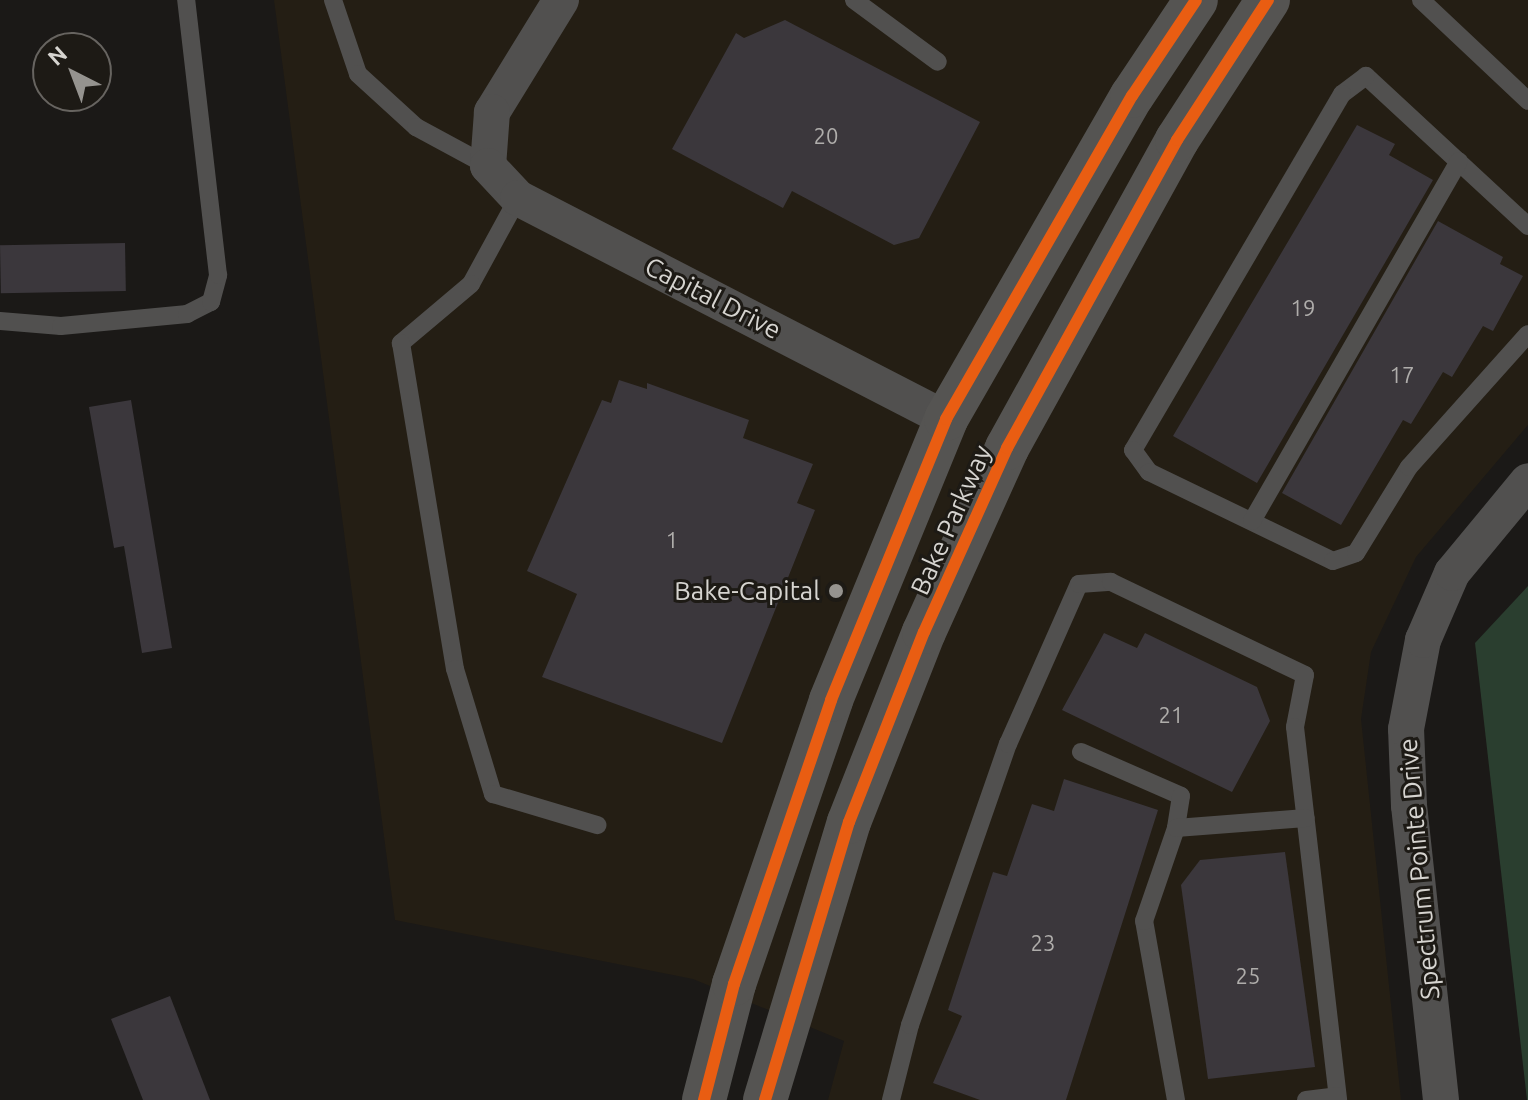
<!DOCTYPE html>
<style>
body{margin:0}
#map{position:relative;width:1528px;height:1100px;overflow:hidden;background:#1b1917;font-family:Ubuntu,sans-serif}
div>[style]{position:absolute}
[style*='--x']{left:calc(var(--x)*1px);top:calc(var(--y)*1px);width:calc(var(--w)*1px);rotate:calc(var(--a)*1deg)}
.built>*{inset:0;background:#241e14}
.green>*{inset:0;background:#2a3e2f}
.building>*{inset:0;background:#3b373c;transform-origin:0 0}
.lane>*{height:18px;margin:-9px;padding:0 9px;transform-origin:9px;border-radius:9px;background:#51504f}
.street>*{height:36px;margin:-18px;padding:0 18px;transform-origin:18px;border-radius:18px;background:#51504f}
.secondary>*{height:44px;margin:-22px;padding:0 22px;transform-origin:22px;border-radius:22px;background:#555452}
.cycleway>*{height:12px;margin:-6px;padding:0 6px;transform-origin:6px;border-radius:6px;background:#e95d12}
.dots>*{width:22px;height:22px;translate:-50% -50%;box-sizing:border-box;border:4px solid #1d1a15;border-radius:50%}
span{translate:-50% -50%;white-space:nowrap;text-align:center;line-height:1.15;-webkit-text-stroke:6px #1d1a15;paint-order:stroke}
.number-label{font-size:22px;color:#afadab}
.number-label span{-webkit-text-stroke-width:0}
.street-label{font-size:26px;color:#d6d4d0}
.poi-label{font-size:26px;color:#d6d4d0}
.right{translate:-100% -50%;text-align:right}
.north{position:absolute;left:32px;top:32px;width:80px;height:80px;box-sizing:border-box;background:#1d1a15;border:2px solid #676460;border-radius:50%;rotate:318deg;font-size:22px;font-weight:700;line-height:32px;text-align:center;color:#d6d4d0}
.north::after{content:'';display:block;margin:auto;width:28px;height:36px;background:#95938f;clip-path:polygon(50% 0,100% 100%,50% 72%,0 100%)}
</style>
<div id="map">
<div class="built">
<i style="clip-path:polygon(274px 0,1528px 0,1528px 425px,1416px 557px,1371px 652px,1361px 719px,1401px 1100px,828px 1100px,844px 1041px,693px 979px,395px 920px)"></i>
</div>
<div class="green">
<i style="clip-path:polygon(1528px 586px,1528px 1100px,1527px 1100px,1475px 643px)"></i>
</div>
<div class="building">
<i style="clip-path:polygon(785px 20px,980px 122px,919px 238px,894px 245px,792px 191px,783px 208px,672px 149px,736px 33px,744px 38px)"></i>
<i style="clip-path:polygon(1357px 125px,1395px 144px,1389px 155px,1433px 180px,1257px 483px,1173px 436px)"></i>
<i style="clip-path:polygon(1438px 221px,1503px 257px,1500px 264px,1523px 276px,1493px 331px,1483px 326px,1452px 377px,1443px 372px,1411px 424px,1403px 420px,1341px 525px,1282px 493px)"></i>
<i style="left:125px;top:243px;width:48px;height:125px;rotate:89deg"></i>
<i style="clip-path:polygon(619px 380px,647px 389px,647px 383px,749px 420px,743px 438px,813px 464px,797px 503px,815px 510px,722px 743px,542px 677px,577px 594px,527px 571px,602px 400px,611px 403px)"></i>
<i style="clip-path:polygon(131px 400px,172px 648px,142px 653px,124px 546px,114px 548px,89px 407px)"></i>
<i style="clip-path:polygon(1104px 633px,1137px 648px,1145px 633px,1257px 687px,1270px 721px,1232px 792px,1062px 710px)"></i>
<i style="clip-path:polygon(1064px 779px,1158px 810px,1066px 1100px,980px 1100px,933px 1083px,962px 1016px,948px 1010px,993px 872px,1007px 876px,1032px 804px,1054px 811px)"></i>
<i style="clip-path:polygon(1285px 852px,1315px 1067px,1208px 1079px,1181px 885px,1200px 860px)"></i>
<i style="clip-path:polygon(170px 996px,210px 1100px,143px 1100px,111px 1019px)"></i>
</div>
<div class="lane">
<i style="--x:333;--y:0;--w:78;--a:71.3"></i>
<i style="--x:358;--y:74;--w:79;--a:42.4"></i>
<i style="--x:416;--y:127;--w:82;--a:28.4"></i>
<i style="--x:854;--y:0;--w:104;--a:36.4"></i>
<i style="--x:1421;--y:0;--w:147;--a:43.3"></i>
<i style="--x:518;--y:198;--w:98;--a:118.7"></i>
<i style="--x:471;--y:284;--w:92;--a:139.9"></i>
<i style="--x:401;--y:343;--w:330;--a:80.6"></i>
<i style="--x:455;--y:669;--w:131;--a:73.1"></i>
<i style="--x:493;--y:794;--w:109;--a:16.6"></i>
<i style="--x:1528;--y:226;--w:221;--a:-137.2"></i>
<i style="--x:1366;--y:76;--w:30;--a:143"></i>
<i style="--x:1342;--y:94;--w:413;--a:120.4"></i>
<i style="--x:1133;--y:450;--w:27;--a:54"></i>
<i style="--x:1149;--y:472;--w:204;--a:25.8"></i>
<i style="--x:1333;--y:561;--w:24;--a:-19"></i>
<i style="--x:1356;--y:553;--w:101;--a:-58.4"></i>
<i style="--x:1409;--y:467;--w:178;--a:-48.2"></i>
<i style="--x:0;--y:321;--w:61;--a:4.7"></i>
<i style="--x:61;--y:326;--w:127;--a:-5.4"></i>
<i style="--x:187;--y:314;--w:27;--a:-27"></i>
<i style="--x:211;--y:302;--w:28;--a:-75"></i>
<i style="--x:218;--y:275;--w:277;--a:-96.6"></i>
<i style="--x:1252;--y:521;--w:415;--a:-60.1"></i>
<i style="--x:1081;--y:752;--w:109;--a:23.7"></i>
<i style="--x:1181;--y:796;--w:32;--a:99"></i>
<i style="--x:891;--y:1100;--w:77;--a:-75.8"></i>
<i style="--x:910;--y:1025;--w:298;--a:-70.8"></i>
<i style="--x:1008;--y:744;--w:175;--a:-66.1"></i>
<i style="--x:1079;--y:584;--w:32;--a:-4"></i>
<i style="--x:1111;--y:582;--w:215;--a:25.6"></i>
<i style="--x:1305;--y:675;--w:53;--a:100.9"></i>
<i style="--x:1295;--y:727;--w:375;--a:83.4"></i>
<i style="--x:1176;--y:1100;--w:182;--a:-100.1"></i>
<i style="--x:1144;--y:921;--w:98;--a:-71"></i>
<i style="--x:1176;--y:828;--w:130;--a:-4.4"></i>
<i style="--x:1306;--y:1100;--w:31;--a:-7"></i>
</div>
<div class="street">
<i style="--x:561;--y:0;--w:132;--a:121.6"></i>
<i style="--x:492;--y:112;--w:54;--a:94.2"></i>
<i style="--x:488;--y:166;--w:44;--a:46.8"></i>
<i style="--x:518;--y:198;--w:482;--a:27.3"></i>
<i style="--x:1441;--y:1100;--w:296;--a:-96.2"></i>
<i style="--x:1409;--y:806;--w:77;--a:-92.2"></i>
<i style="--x:1406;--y:729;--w:91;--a:-79.2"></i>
<i style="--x:1423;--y:640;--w:73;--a:-66.6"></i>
<i style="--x:1452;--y:573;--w:119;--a:-50.4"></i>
</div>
<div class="secondary">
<i style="--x:704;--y:1100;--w:120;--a:-75.5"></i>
<i style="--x:734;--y:984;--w:300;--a:-71.1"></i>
<i style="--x:831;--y:700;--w:304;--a:-67.7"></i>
<i style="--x:946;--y:419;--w:373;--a:-60.1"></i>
<i style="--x:1132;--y:96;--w:115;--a:-56.3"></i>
<i style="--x:765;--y:1100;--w:290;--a:-73.2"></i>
<i style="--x:849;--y:822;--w:204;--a:-68.5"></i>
<i style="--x:924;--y:632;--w:202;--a:-65.7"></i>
<i style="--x:1007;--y:448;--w:352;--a:-61.1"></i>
<i style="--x:1177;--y:140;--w:167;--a:-57"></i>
</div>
<div class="cycleway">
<i style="--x:704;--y:1100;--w:120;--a:-75.5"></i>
<i style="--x:734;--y:984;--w:300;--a:-71.1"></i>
<i style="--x:831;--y:700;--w:304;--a:-67.7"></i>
<i style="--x:946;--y:419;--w:373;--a:-60.1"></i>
<i style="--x:1132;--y:96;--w:115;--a:-56.3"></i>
<i style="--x:765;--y:1100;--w:290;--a:-73.2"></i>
<i style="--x:849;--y:822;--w:204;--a:-68.5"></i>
<i style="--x:924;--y:632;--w:202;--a:-65.7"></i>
<i style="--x:1007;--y:448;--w:352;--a:-61.1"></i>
<i style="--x:1177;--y:140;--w:167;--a:-57"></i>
</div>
<div class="dots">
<i style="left:836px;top:591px;background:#95938f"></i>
</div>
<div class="number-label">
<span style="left:826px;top:136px">20</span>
<span style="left:1303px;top:308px">19</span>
<span style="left:1402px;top:375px">17</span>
<span style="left:672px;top:540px">1</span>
<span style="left:1171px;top:715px">21</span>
<span style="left:1043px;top:943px">23</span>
<span style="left:1248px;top:976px">25</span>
</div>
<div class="street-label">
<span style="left:713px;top:298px;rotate:27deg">Capital Drive</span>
<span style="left:951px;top:520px;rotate:-66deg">Bake Parkway</span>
<span style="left:1419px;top:869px;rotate:-95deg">Spectrum Pointe Drive</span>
</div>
<div class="poi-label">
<span class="right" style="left:820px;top:591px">Bake-Capital</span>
</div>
<div class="north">N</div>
</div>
